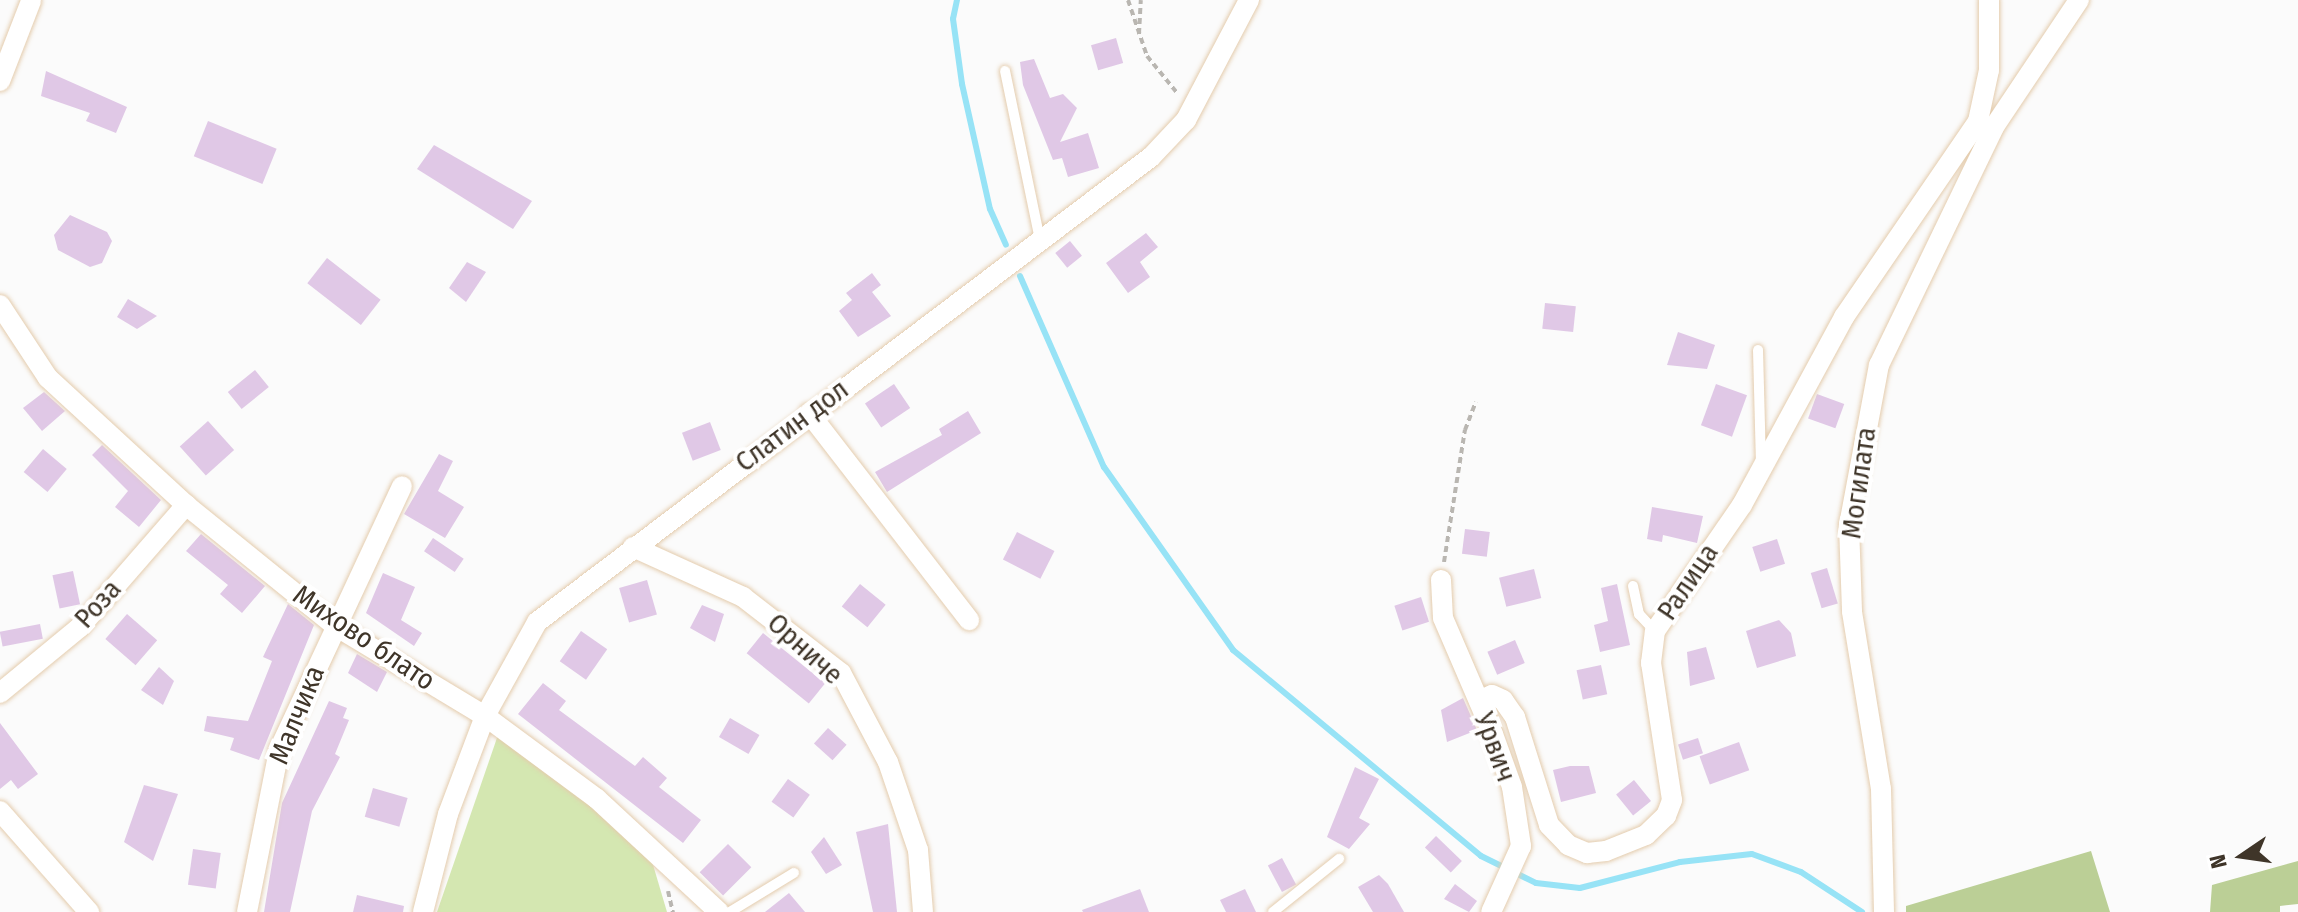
<!DOCTYPE html>
<meta charset="utf-8">
<style>
body{margin:0}
#map{position:relative;width:2298px;height:912px;overflow:hidden;background:#fbfbfb;font-family:"Fira Sans Condensed",sans-serif}
div>[style]{position:absolute}
[style*='--x']{left:calc(var(--x)*1px);top:calc(var(--y)*1px);width:calc(var(--w)*1px);rotate:calc(var(--a)*1deg)}
.green>*{inset:0;background:#d4e7b1}
.forest>*{inset:0;background:#bbcf96}
.stream>*{height:6px;margin:-3px;padding:0 3px;transform-origin:3px;border-radius:3px;background:#97e3f6}
.building>*{inset:0;background:#e0c8e6;transform-origin:0 0}
.path>*{height:4px;margin-top:-2px;transform-origin:0;background:repeating-linear-gradient(90deg,#b9b6b1 0 6px,transparent 0 10px)}
.roads{filter:drop-shadow(0 0 2px #e4ccad) drop-shadow(0 0 2px #e4ccad)}
.service>*{height:10px;margin:-5px;padding:0 5px;transform-origin:5px;border-radius:5px;background:#fff}
.minor>*{height:20px;margin:-10px;padding:0 10px;transform-origin:10px;border-radius:10px;background:#fff}
span{translate:-50% -50%;white-space:nowrap;text-align:center;line-height:1.15;-webkit-text-stroke:8px #fff;paint-order:stroke}
.street-label{font-size:28px;color:#3f3529}
.north{position:absolute;left:2202px;top:816px;width:80px;height:80px;-webkit-text-stroke:6px #fff;paint-order:stroke;rotate:257deg;font-size:22px;font-weight:700;line-height:32px;text-align:center;color:#3f3529}
.north::after{content:'';display:block;margin:auto;width:28px;height:36px;background:#3f3529;clip-path:polygon(50% 0,100% 100%,50% 72%,0 100%)}
</style>
<div id="map">
<div class="green">
<i style="clip-path:polygon(498px 735px,596px 805px,651px 858px,667px 912px,437px 912px)"></i>
</div>
<div class="forest">
<i style="clip-path:polygon(2091px 851px,2110px 912px,1906px 912px,1906px 906px)"></i>
<i style="clip-path:polygon(2298px 861px,2298px 904px,2280px 906px,2280px 912px,2210px 912px,2212px 885px)"></i>
</div>
<div class="stream">
<i style="--x:957;--y:0;--w:19;--a:102"></i>
<i style="--x:953;--y:19;--w:66;--a:82.1"></i>
<i style="--x:962;--y:84;--w:128;--a:77.4"></i>
<i style="--x:990;--y:209;--w:39;--a:66"></i>
<i style="--x:1020;--y:276;--w:209;--a:66.3"></i>
<i style="--x:1104;--y:467;--w:224;--a:54.8"></i>
<i style="--x:1233;--y:650;--w:322;--a:39.7"></i>
<i style="--x:1481;--y:856;--w:61;--a:26.1"></i>
<i style="--x:1536;--y:883;--w:44;--a:6.5"></i>
<i style="--x:1580;--y:888;--w:103;--a:-14.6"></i>
<i style="--x:1680;--y:862;--w:72;--a:-6.3"></i>
<i style="--x:1752;--y:854;--w:52;--a:20.2"></i>
<i style="--x:1801;--y:872;--w:73;--a:33.3"></i>
</div>
<div class="building">
<i style="left:1116px;top:38px;width:26px;height:26px;rotate:74deg"></i>
<i style="clip-path:polygon(1034px 59px,1050px 98px,1063px 94px,1077px 108px,1060px 142px,1088px 133px,1099px 168px,1068px 177px,1062px 158px,1053px 160px,1023px 85px,1020px 62px)"></i>
<i style="clip-path:polygon(46px 71px,127px 107px,116px 133px,86px 121px,90px 113px,41px 96px)"></i>
<i style="left:208px;top:121px;width:74px;height:38px;rotate:22deg"></i>
<i style="clip-path:polygon(434px 145px,532px 201px,513px 229px,417px 169px)"></i>
<i style="clip-path:polygon(70px 215px,107px 232px,112px 241px,102px 263px,90px 267px,58px 250px,54px 235px)"></i>
<i style="clip-path:polygon(1146px 233px,1158px 247px,1140px 262px,1150px 277px,1128px 293px,1106px 263px)"></i>
<i style="left:1070px;top:241px;width:19px;height:19px;rotate:51deg"></i>
<i style="left:327px;top:258px;width:68px;height:32px;rotate:38deg"></i>
<i style="clip-path:polygon(467px 262px,486px 272px,466px 302px,449px 288px)"></i>
<i style="clip-path:polygon(872px 273px,881px 285px,872px 292px,891px 316px,858px 337px,839px 311px,852px 300px,846px 293px)"></i>
<i style="clip-path:polygon(128px 299px,157px 316px,137px 329px,117px 317px)"></i>
<i style="left:1545px;top:303px;width:31px;height:26px;rotate:6deg"></i>
<i style="clip-path:polygon(1678px 332px,1715px 345px,1707px 369px,1667px 365px)"></i>
<i style="left:255px;top:370px;width:22px;height:35px;rotate:51deg"></i>
<i style="left:894px;top:384px;width:29px;height:35px;rotate:56deg"></i>
<i style="left:1716px;top:384px;width:33px;height:44px;rotate:20deg"></i>
<i style="clip-path:polygon(44px 392px,65px 411px,42px 431px,23px 408px)"></i>
<i style="left:1817px;top:394px;width:29px;height:26px;rotate:20deg"></i>
<i style="clip-path:polygon(968px 411px,981px 433px,887px 492px,875px 472px,942px 435px,939px 429px)"></i>
<i style="left:208px;top:421px;width:39px;height:38px;rotate:48deg"></i>
<i style="left:710px;top:422px;width:30px;height:30px;rotate:69deg"></i>
<i style="clip-path:polygon(102px 445px,161px 500px,139px 527px,115px 507px,128px 491px,92px 455px)"></i>
<i style="left:43px;top:449px;width:31px;height:30px;rotate:40deg"></i>
<i style="clip-path:polygon(439px 454px,453px 461px,438px 491px,464px 507px,445px 538px,404px 514px)"></i>
<i style="clip-path:polygon(1652px 507px,1703px 516px,1697px 543px,1663px 535px,1662px 542px,1647px 539px)"></i>
<i style="left:1465px;top:529px;width:25px;height:25px;rotate:7deg"></i>
<i style="left:1017px;top:532px;width:42px;height:31px;rotate:27deg"></i>
<i style="clip-path:polygon(201px 534px,265px 586px,242px 613px,220px 594px,228px 585px,186px 551px)"></i>
<i style="left:433px;top:538px;width:37px;height:16px;rotate:34deg"></i>
<i style="left:1777px;top:539px;width:26px;height:26px;rotate:72deg"></i>
<i style="left:1827px;top:568px;width:37px;height:17px;rotate:73deg"></i>
<i style="left:1534px;top:569px;width:30px;height:36px;rotate:76deg"></i>
<i style="left:73px;top:571px;width:34px;height:21px;rotate:78deg"></i>
<i style="clip-path:polygon(383px 573px,415px 587px,401px 620px,422px 633px,414px 646px,366px 613px)"></i>
<i style="left:647px;top:580px;width:36px;height:29px;rotate:74deg"></i>
<i style="left:860px;top:584px;width:33px;height:29px;rotate:39deg"></i>
<i style="clip-path:polygon(1617px 584px,1630px 645px,1600px 652px,1594px 625px,1608px 621px,1601px 588px)"></i>
<i style="left:1421px;top:597px;width:26px;height:28px;rotate:72deg"></i>
<i style="clip-path:polygon(288px 604px,314px 625px,259px 760px,230px 750px,234px 738px,204px 731px,207px 716px,248px 721px,272px 661px,263px 657px)"></i>
<i style="clip-path:polygon(702px 605px,724px 614px,715px 642px,690px 628px)"></i>
<i style="left:127px;top:614px;width:40px;height:33px;rotate:41deg"></i>
<i style="clip-path:polygon(1779px 620px,1791px 633px,1796px 656px,1757px 668px,1746px 631px)"></i>
<i style="left:40px;top:624px;width:15px;height:41px;rotate:79deg"></i>
<i style="left:581px;top:631px;width:32px;height:37px;rotate:35deg"></i>
<i style="left:763px;top:633px;width:80px;height:26px;rotate:39deg"></i>
<i style="left:1515px;top:640px;width:25px;height:30px;rotate:67deg"></i>
<i style="clip-path:polygon(1706px 647px,1715px 679px,1690px 686px,1687px 652px)"></i>
<i style="clip-path:polygon(357px 654px,387px 672px,377px 692px,348px 673px)"></i>
<i style="left:1601px;top:665px;width:30px;height:25px;rotate:78deg"></i>
<i style="clip-path:polygon(159px 667px,174px 681px,163px 705px,141px 690px)"></i>
<i style="clip-path:polygon(543px 683px,566px 701px,559px 710px,635px 766px,643px 757px,667px 778px,659px 787px,701px 820px,683px 843px,518px 714px)"></i>
<i style="clip-path:polygon(1463px 698px,1477px 730px,1447px 742px,1441px 710px)"></i>
<i style="clip-path:polygon(329px 701px,347px 708px,343px 718px,349px 720px,335px 754px,340px 757px,312px 811px,290px 912px,264px 912px,282px 803px)"></i>
<i style="left:730px;top:718px;width:34px;height:22px;rotate:30deg"></i>
<i style="clip-path:polygon(0 723px,38px 774px,18px 789px,11px 780px,0 789px)"></i>
<i style="left:828px;top:728px;width:25px;height:21px;rotate:42deg"></i>
<i style="left:1698px;top:738px;width:16px;height:21px;rotate:72deg"></i>
<i style="left:1739px;top:742px;width:30px;height:42px;rotate:70deg"></i>
<i style="clip-path:polygon(1570px 766px,1589px 766px,1596px 793px,1561px 802px,1553px 770px)"></i>
<i style="clip-path:polygon(1355px 767px,1379px 779px,1359px 818px,1370px 824px,1349px 849px,1327px 837px)"></i>
<i style="left:788px;top:779px;width:27px;height:28px;rotate:36deg"></i>
<i style="left:1634px;top:780px;width:27px;height:23px;rotate:51deg"></i>
<i style="clip-path:polygon(144px 785px,178px 794px,153px 861px,124px 842px)"></i>
<i style="left:373px;top:788px;width:36px;height:30px;rotate:16deg"></i>
<i style="clip-path:polygon(888px 824px,897px 912px,873px 912px,856px 832px)"></i>
<i style="left:1436px;top:836px;width:36px;height:16px;rotate:44deg"></i>
<i style="clip-path:polygon(824px 837px,842px 865px,826px 874px,811px 852px)"></i>
<i style="left:728px;top:844px;width:33px;height:40px;rotate:45deg"></i>
<i style="left:193px;top:849px;width:28px;height:36px;rotate:8deg"></i>
<i style="left:1282px;top:858px;width:30px;height:16px;rotate:62deg"></i>
<i style="clip-path:polygon(1379px 875px,1388px 884px,1404px 912px,1373px 912px,1358px 887px)"></i>
<i style="clip-path:polygon(1455px 884px,1477px 901px,1469px 912px,1444px 899px)"></i>
<i style="clip-path:polygon(1140px 889px,1149px 912px,1083px 912px,1082px 910px)"></i>
<i style="clip-path:polygon(1245px 889px,1256px 912px,1226px 912px,1220px 900px)"></i>
<i style="clip-path:polygon(789px 893px,805px 912px,765px 912px)"></i>
<i style="clip-path:polygon(357px 895px,404px 906px,403px 912px,353px 912px)"></i>
</div>
<div class="path">
<i style="--x:1128;--y:0;--w:59;--a:71.3"></i>
<i style="--x:1147;--y:56;--w:49;--a:50.8"></i>
<i style="--x:1139;--y:34;--w:34;--a:-87"></i>
<i style="--x:1444;--y:562;--w:134;--a:-81"></i>
<i style="--x:1465;--y:430;--w:30;--a:-69"></i>
<i style="--x:668;--y:891;--w:22;--a:77"></i>
</div>
<div class="roads">
<div class="service">
<i style="--x:1005;--y:71;--w:173;--a:78.3"></i>
<i style="--x:1758;--y:350;--w:112;--a:88.5"></i>
<i style="--x:1633;--y:586;--w:29;--a:78"></i>
<i style="--x:1639;--y:614;--w:23;--a:47"></i>
<i style="--x:730;--y:912;--w:75;--a:-31.4"></i>
<i style="--x:1273;--y:912;--w:85;--a:-38.8"></i>
</div>
<div class="minor">
<i style="--x:0;--y:81;--w:86;--a:-68.8"></i>
<i style="--x:0;--y:305;--w:87;--a:56.7"></i>
<i style="--x:48;--y:378;--w:188;--a:42.6"></i>
<i style="--x:186;--y:505;--w:191;--a:39"></i>
<i style="--x:334;--y:625;--w:176;--a:31.1"></i>
<i style="--x:485;--y:716;--w:139;--a:36.5"></i>
<i style="--x:597;--y:799;--w:166;--a:42.8"></i>
<i style="--x:809;--y:413;--w:262;--a:52.3"></i>
<i style="--x:633;--y:547;--w:121;--a:24.4"></i>
<i style="--x:743;--y:597;--w:124;--a:37.8"></i>
<i style="--x:841;--y:673;--w:101;--a:62.2"></i>
<i style="--x:888;--y:762;--w:93;--a:71.2"></i>
<i style="--x:918;--y:850;--w:62;--a:85.4"></i>
<i style="--x:1441;--y:580;--w:38;--a:87"></i>
<i style="--x:1443;--y:618;--w:126;--a:66.7"></i>
<i style="--x:1493;--y:734;--w:56;--a:70.3"></i>
<i style="--x:1512;--y:787;--w:60;--a:81.3"></i>
<i style="--x:1521;--y:846;--w:72;--a:114.4"></i>
<i style="--x:0;--y:693;--w:104;--a:-39.5"></i>
<i style="--x:80;--y:627;--w:162;--a:-49"></i>
<i style="--x:1479;--y:701;--w:14;--a:-25"></i>
<i style="--x:1492;--y:695;--w:12;--a:24"></i>
<i style="--x:1503;--y:700;--w:21;--a:55"></i>
<i style="--x:1515;--y:717;--w:113;--a:72.5"></i>
<i style="--x:1549;--y:825;--w:28;--a:46"></i>
<i style="--x:1568;--y:845;--w:21;--a:23"></i>
<i style="--x:1587;--y:853;--w:19;--a:-6"></i>
<i style="--x:1606;--y:851;--w:43;--a:-21.8"></i>
<i style="--x:1646;--y:835;--w:28;--a:-44"></i>
<i style="--x:1666;--y:816;--w:17;--a:-69"></i>
<i style="--x:1672;--y:800;--w:139;--a:-98.7"></i>
<i style="--x:1651;--y:663;--w:32;--a:-83"></i>
<i style="--x:1655;--y:631;--w:153;--a:-55.4"></i>
<i style="--x:1742;--y:505;--w:214;--a:-61.5"></i>
<i style="--x:1844;--y:317;--w:237;--a:-55.6"></i>
<i style="--x:1978;--y:121;--w:52;--a:-77.8"></i>
<i style="--x:1989;--y:70;--w:70;--a:-90"></i>
<i style="--x:0;--y:811;--w:135;--a:48.6"></i>
<i style="--x:247;--y:912;--w:165;--a:-78.8"></i>
<i style="--x:279;--y:750;--w:291;--a:-65"></i>
<i style="--x:423;--y:912;--w:101;--a:-75.7"></i>
<i style="--x:448;--y:814;--w:105;--a:-69.3"></i>
<i style="--x:485;--y:716;--w:107;--a:-61"></i>
<i style="--x:537;--y:622;--w:770;--a:-37.14"></i>
<i style="--x:1151;--y:157;--w:51;--a:-46.6"></i>
<i style="--x:1186;--y:120;--w:136;--a:-62.3"></i>
<i style="--x:1884;--y:912;--w:123;--a:-91.4"></i>
<i style="--x:1881;--y:789;--w:180;--a:-99.3"></i>
<i style="--x:1852;--y:611;--w:86;--a:-92"></i>
<i style="--x:1849;--y:525;--w:163;--a:-79.4"></i>
<i style="--x:1879;--y:365;--w:264;--a:-64.2"></i>
<i style="--x:1994;--y:127;--w:153;--a:-56.2"></i>
</div>
</div>
<div class="street-label">
<span style="left:792px;top:426px;rotate:-37deg">Слатин дол</span>
<span style="left:1859px;top:483px;rotate:-82deg">Могилата</span>
<span style="left:1688px;top:582px;rotate:-56deg">Ралица</span>
<span style="left:98px;top:604px;rotate:-48deg">Роза</span>
<span style="left:364px;top:638px;rotate:34deg">Михово блато</span>
<span style="left:805px;top:649px;rotate:42deg">Орниче</span>
<span style="left:297px;top:715px;rotate:-68deg">Малчика</span>
<span style="left:1495px;top:747px;rotate:70deg">Урвич</span>
</div>
<div class="north">N</div>
</div>
